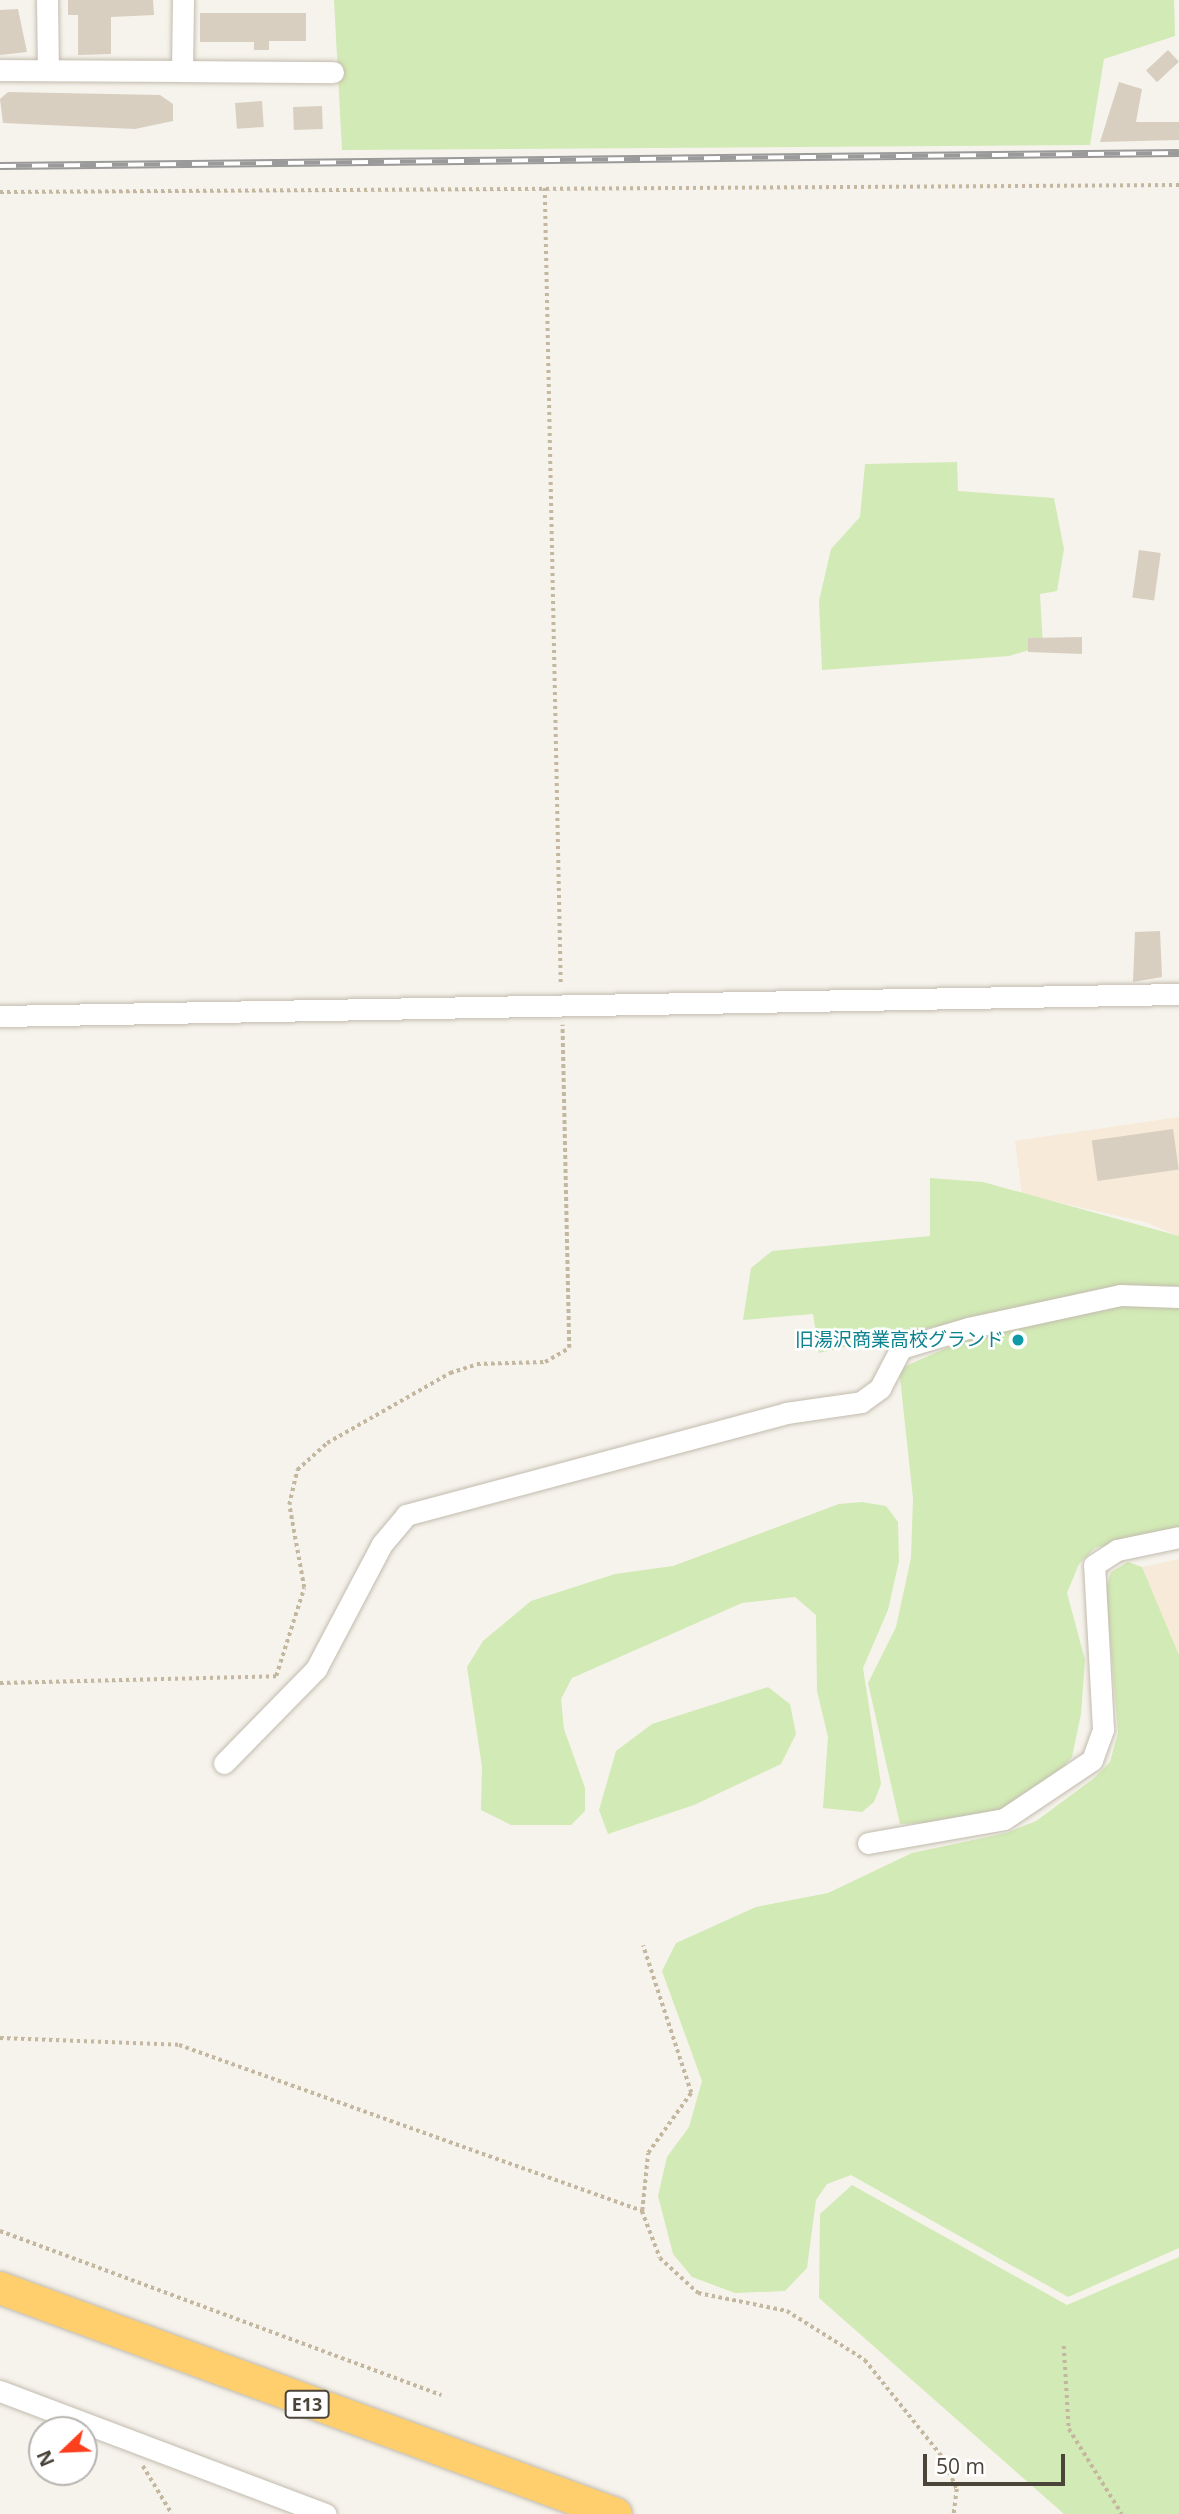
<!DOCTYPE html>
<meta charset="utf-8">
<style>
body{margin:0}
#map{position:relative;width:1179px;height:2514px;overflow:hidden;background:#f6f3ec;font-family:"Open Sans","Noto Sans JP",sans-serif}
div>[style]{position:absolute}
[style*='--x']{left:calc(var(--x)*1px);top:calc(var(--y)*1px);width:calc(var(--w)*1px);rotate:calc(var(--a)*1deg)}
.commercial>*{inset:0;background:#f7ead8}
.green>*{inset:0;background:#d2eab5}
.building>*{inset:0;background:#d8cfc1;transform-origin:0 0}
.path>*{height:3.5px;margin-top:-1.75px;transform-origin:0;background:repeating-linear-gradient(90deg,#c4b79f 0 3.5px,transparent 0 7px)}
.roads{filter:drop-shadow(0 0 2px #c2bbae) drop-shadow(0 0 2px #c2bbae)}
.minor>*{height:21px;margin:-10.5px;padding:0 10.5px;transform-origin:10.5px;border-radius:10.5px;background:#fff}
.highway>*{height:32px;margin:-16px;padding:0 16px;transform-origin:16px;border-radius:16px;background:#ffcf6e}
.rail>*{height:8px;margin-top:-4px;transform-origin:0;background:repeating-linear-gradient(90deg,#fff 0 16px,#9a9a9a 0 32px);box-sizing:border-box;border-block:2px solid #9a9a9a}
.dots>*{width:19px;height:19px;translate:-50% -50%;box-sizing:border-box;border:4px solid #fff;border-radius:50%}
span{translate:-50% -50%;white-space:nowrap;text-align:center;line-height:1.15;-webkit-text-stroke:5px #fff;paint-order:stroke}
.shield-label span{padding:2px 5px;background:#fff;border:2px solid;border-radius:5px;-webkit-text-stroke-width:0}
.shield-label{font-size:18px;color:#4b4439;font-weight:700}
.culture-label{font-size:19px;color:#0d838f}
.right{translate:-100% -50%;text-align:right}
.north{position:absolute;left:28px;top:2416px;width:70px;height:70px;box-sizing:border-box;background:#fff;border:2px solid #b7b4b0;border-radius:50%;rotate:247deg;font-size:19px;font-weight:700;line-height:28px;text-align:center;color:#4b4439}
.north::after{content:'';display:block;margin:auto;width:24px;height:32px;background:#fc3f1d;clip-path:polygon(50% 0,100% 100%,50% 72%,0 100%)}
.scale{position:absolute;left:923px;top:2454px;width:142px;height:32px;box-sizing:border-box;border:4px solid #4b4439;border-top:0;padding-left:9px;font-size:21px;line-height:24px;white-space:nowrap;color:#4b4439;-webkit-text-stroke:5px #fff;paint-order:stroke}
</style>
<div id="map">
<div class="commercial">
<i style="clip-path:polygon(1179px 1117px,1179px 1236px,1145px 1222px,1022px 1194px,1015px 1141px)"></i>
<i style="clip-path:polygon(1179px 1559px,1179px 1655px,1142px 1567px)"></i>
</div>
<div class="green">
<i style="clip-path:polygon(334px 0,1174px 0,1175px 36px,1104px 59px,1090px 145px,342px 150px)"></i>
<i style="clip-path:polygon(957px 462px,958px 491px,1054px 498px,1064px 549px,1057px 591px,1040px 594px,1043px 646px,1009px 656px,822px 670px,819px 601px,831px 549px,860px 517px,865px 464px)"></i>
<i style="clip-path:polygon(930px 1178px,983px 1182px,1179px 1236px,1179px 1286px,1110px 1287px,819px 1353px,813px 1314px,743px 1320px,751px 1268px,772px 1251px,930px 1236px)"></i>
<i style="clip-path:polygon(1113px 1305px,1179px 1307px,1179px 1528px,1095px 1548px,1079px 1564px,1067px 1593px,1085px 1660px,1081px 1714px,1072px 1757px,1042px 1791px,975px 1821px,900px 1824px,868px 1683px,896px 1627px,911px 1558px,913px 1498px,899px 1369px,978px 1334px)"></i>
<i style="clip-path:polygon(862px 1502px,886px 1506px,898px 1522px,899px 1561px,888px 1610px,863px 1668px,881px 1784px,874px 1802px,862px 1812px,823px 1808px,828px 1737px,817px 1691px,816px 1615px,795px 1597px,742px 1603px,572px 1678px,561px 1699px,564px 1729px,585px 1788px,585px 1811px,571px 1825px,511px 1825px,481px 1810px,482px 1767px,467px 1667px,483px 1641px,531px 1601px,615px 1574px,673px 1566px,839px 1504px)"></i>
<i style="clip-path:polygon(1128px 1562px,1142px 1567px,1179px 1655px,1179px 2248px,1068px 2297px,851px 2175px,827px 2184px,816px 2200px,807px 2268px,785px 2291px,735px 2293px,692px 2277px,673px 2254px,658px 2196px,667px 2157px,689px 2127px,702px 2081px,662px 1971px,676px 1943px,756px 1907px,828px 1893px,912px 1853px,1006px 1833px,1036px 1821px,1093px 1779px,1110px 1762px,1118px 1733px,1106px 1589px,1111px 1572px)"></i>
<i style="clip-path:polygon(768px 1687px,790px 1704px,796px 1734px,781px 1764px,694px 1805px,608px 1834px,599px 1810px,616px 1751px,652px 1724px)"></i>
<i style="clip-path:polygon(852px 2185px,1067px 2305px,1179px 2257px,1179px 2514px,1064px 2514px,819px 2298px,820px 2214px)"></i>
</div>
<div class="building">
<i style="clip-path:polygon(68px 0,153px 0,154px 15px,111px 17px,111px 54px,78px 55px,78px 15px,68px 15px)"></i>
<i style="clip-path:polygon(18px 9px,27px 52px,0 55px,0 10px)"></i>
<i style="clip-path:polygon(200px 13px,306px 13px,306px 41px,269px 41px,269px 50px,254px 50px,254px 42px,200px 42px)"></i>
<i style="left:1168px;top:50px;width:16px;height:30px;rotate:47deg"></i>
<i style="clip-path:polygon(1119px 82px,1142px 89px,1136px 122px,1179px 122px,1179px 140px,1100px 142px)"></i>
<i style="clip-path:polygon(8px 92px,160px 95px,173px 104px,173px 121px,135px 129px,3px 123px,0 99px)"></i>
<i style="left:262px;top:101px;width:26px;height:27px;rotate:86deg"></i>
<i style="left:322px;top:106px;width:23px;height:29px;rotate:88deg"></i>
<i style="left:1139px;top:550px;width:22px;height:48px;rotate:8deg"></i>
<i style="clip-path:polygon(1082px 637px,1082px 654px,1028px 652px,1028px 638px)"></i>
<i style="clip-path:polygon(1160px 931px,1162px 977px,1133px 982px,1135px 932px)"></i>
<i style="left:1173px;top:1129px;width:41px;height:82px;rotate:82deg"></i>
</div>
<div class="path">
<i style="--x:545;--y:188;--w:798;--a:88.85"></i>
<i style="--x:0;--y:192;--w:1179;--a:-0.34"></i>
<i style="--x:276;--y:1676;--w:92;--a:-72.3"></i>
<i style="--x:304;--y:1588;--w:84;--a:-100.2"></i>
<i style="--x:289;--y:1505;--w:36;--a:-77"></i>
<i style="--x:297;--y:1470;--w:40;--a:-42"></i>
<i style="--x:327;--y:1443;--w:142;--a:-29.6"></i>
<i style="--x:450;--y:1373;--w:28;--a:-18"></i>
<i style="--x:477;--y:1364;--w:68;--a:-1.7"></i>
<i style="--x:545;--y:1362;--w:28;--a:-30"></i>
<i style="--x:569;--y:1348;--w:323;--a:-91.2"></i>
<i style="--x:0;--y:1683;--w:278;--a:-1.4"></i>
<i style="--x:0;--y:2038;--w:179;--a:2.2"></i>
<i style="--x:179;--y:2045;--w:492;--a:19.7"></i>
<i style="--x:642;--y:2211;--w:50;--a:69"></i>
<i style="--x:660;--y:2258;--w:52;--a:42.6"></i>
<i style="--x:698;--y:2293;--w:91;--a:11.4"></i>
<i style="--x:787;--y:2311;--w:92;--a:32.1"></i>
<i style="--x:865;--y:2360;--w:127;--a:51.4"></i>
<i style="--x:944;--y:2459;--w:33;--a:67"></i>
<i style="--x:957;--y:2489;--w:25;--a:97"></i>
<i style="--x:642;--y:2211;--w:58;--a:-84.1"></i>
<i style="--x:648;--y:2153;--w:74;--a:-54.4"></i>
<i style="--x:691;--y:2093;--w:155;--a:-108.1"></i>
<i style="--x:0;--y:2231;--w:471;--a:20.4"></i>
<i style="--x:1064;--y:2346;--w:83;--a:86.6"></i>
<i style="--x:1069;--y:2429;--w:100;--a:58.1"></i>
<i style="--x:143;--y:2466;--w:56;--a:58.9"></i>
</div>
<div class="roads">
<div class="minor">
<i style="--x:47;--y:0;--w:69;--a:89.2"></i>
<i style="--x:0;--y:70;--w:182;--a:0.3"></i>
<i style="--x:182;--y:71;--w:71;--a:-89.2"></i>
<i style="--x:182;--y:71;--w:151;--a:0.4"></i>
<i style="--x:0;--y:1016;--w:1179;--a:-1.07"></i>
<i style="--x:224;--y:1763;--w:132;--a:-45.6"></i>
<i style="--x:316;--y:1669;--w:141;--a:-62.2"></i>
<i style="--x:382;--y:1544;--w:38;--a:-50"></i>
<i style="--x:406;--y:1515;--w:393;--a:-15"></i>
<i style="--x:786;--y:1413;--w:76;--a:-8.3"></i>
<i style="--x:861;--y:1402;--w:24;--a:-36"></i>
<i style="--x:880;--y:1388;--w:45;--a:-62.3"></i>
<i style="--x:901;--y:1348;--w:70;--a:-16.6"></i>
<i style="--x:968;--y:1328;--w:156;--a:-12.2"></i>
<i style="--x:1120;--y:1295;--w:59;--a:1.9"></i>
<i style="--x:868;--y:1843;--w:138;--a:-10"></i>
<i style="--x:1004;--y:1819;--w:106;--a:-33.8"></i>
<i style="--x:1092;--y:1760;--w:33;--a:-70"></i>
<i style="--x:1103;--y:1729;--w:164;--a:-93.1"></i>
<i style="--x:1094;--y:1565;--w:27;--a:-33"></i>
<i style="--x:1117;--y:1550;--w:63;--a:-11.8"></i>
<i style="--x:0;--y:2391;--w:348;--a:20.7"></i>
</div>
<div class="highway">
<i style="--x:0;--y:2288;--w:656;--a:20.15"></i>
</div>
</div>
<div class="rail">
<i style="--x:0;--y:166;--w:1179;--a:-0.63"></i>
</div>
<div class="dots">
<i style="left:1018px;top:1340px;background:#0f9aa8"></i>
</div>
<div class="shield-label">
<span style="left:307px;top:2404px">E13</span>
</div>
<div class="culture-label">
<span class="right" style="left:1004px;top:1340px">旧湯沢商業高校グランド</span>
</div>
<div class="north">N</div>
<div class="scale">50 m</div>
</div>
